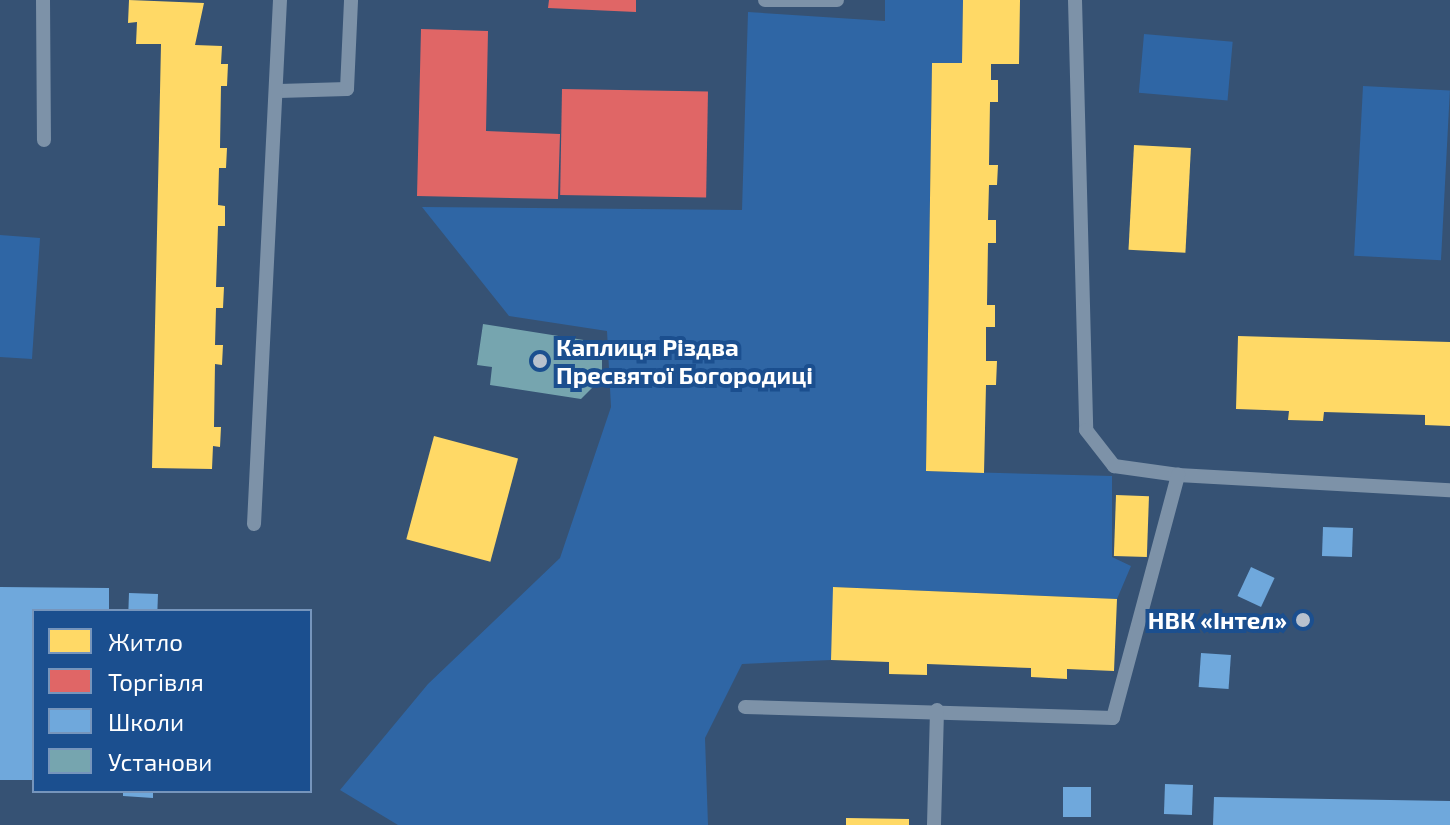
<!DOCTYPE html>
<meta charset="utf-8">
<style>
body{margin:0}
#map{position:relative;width:1450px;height:825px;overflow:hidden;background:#365274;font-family:"Exo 2",sans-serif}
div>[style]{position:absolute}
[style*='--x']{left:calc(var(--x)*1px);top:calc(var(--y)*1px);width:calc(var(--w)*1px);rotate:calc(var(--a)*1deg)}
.green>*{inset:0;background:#2f66a5;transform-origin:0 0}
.homes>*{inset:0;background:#ffd966;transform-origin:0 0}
.shops>*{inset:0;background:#e06666;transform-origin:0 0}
.schools>*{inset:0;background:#6fa8dc;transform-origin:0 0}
.public>*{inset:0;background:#76a5af}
.service>*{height:14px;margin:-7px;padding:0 7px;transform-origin:7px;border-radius:7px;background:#7d92a8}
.dots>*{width:22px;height:22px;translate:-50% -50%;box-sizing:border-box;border:4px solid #1b4f8f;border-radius:50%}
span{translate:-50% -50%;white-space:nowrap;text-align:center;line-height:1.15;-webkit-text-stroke:8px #1b4f8f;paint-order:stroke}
.poi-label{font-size:24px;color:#fff;font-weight:700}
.left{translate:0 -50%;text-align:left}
.right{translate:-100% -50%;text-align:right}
.legend{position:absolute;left:32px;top:609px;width:280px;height:184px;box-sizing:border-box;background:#1b4f8f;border:2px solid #7695bc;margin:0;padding:10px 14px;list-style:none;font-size:24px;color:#fff}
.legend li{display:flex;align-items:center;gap:16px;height:40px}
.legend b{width:40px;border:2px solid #7695bc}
</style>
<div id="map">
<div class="green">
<i style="clip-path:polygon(885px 0,963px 0,962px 63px,932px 63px,926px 471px,1112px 476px,1112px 557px,1131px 566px,1117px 599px,834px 587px,831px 660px,742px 664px,705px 738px,708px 825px,398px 825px,340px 790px,428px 684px,560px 558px,611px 407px,607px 331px,509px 316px,422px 207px,742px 210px,748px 12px,885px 21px)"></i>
<i style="left:1144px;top:34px;width:89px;height:59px;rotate:5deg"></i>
<i style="left:1363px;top:86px;width:87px;height:170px;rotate:3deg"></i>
<i style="clip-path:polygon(0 235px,40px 238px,32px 359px,0 357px)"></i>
</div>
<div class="homes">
<i style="clip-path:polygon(129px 0,204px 3px,195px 45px,222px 46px,221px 64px,228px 64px,227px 86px,221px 86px,220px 148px,227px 148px,226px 168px,219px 168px,218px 205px,225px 206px,225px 226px,218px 226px,216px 287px,224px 287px,223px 308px,216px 308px,215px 345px,223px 345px,222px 365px,215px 364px,214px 427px,221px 427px,220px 447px,213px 446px,212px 469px,152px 468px,161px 44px,136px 44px,137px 22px,128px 23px)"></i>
<i style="clip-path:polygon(963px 0,1020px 0,1019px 64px,991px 64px,991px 80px,998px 80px,998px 102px,990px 102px,989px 165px,998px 165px,997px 185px,989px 185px,988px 220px,996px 220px,996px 243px,988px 243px,987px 305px,995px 305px,995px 327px,986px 327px,986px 361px,997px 361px,996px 385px,986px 385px,984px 473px,926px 471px,932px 63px,962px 63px)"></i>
<i style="left:1134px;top:145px;width:57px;height:105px;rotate:3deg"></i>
<i style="clip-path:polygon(1238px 336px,1450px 342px,1450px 426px,1425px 425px,1425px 415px,1324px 412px,1323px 421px,1288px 420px,1289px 411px,1236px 409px)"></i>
<i style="left:434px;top:436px;width:87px;height:107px;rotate:15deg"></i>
<i style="left:1116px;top:495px;width:33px;height:61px;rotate:2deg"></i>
<i style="clip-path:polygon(833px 587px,1117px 599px,1114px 671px,1067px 669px,1067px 679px,1031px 677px,1031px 668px,927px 664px,927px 675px,889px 674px,889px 662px,831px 660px)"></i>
<i style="clip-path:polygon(846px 818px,909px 819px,909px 825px,846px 825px)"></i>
</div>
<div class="shops">
<i style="clip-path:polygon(549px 0,636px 0,636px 12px,548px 8px)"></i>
<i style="clip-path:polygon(421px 29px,488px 31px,486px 131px,560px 134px,558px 199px,417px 196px)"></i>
<i style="left:562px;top:89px;width:146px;height:106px;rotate:1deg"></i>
</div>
<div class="schools">
<i style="left:1323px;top:527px;width:30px;height:29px;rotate:2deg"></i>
<i style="left:1251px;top:567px;width:26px;height:32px;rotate:25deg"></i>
<i style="clip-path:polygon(0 587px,109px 588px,109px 611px,34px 611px,34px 780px,0 780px)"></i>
<i style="left:129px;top:593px;width:29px;height:18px;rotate:2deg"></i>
<i style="left:1201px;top:653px;width:30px;height:34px;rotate:4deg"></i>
<i style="left:1165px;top:784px;width:28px;height:30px;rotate:2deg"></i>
<i style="left:1063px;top:787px;width:28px;height:30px"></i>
<i style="clip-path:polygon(123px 791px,153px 791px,153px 798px,123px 796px)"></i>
<i style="clip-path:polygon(1214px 797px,1450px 801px,1450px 825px,1213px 825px)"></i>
</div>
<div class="public">
<i style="clip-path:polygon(483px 324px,590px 341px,602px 357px,602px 378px,581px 399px,490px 385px,492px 367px,477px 365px)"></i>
</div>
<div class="service">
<i style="--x:43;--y:0;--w:140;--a:89.6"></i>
<i style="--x:765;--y:0;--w:72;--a:0"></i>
<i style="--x:1075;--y:0;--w:430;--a:88.5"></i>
<i style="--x:1086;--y:430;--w:46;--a:52.1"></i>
<i style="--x:1114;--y:466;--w:65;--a:8"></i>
<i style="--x:1178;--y:475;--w:272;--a:3.2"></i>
<i style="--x:279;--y:91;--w:68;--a:-1.7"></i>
<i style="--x:347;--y:89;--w:89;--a:-87.4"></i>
<i style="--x:254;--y:524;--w:525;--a:-87.16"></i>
<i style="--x:745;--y:707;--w:368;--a:1.7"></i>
<i style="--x:1113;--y:718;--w:252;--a:-75"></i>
<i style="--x:934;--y:825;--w:115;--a:-88.5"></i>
</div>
<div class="dots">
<i style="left:540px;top:361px;background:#b9c2ce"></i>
<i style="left:1303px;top:620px;background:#b9c2ce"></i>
</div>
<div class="poi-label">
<span class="left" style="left:556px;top:361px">Каплиця Різдва<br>Пресвятої Богородиці</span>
<span class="right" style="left:1287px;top:620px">НВК «Інтел»</span>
</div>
<ul class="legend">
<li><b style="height:22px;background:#ffd966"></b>Житло</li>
<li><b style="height:22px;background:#e06666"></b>Торгівля</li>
<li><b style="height:22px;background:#6fa8dc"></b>Школи</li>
<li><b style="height:22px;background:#76a5af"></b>Установи</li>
</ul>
</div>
